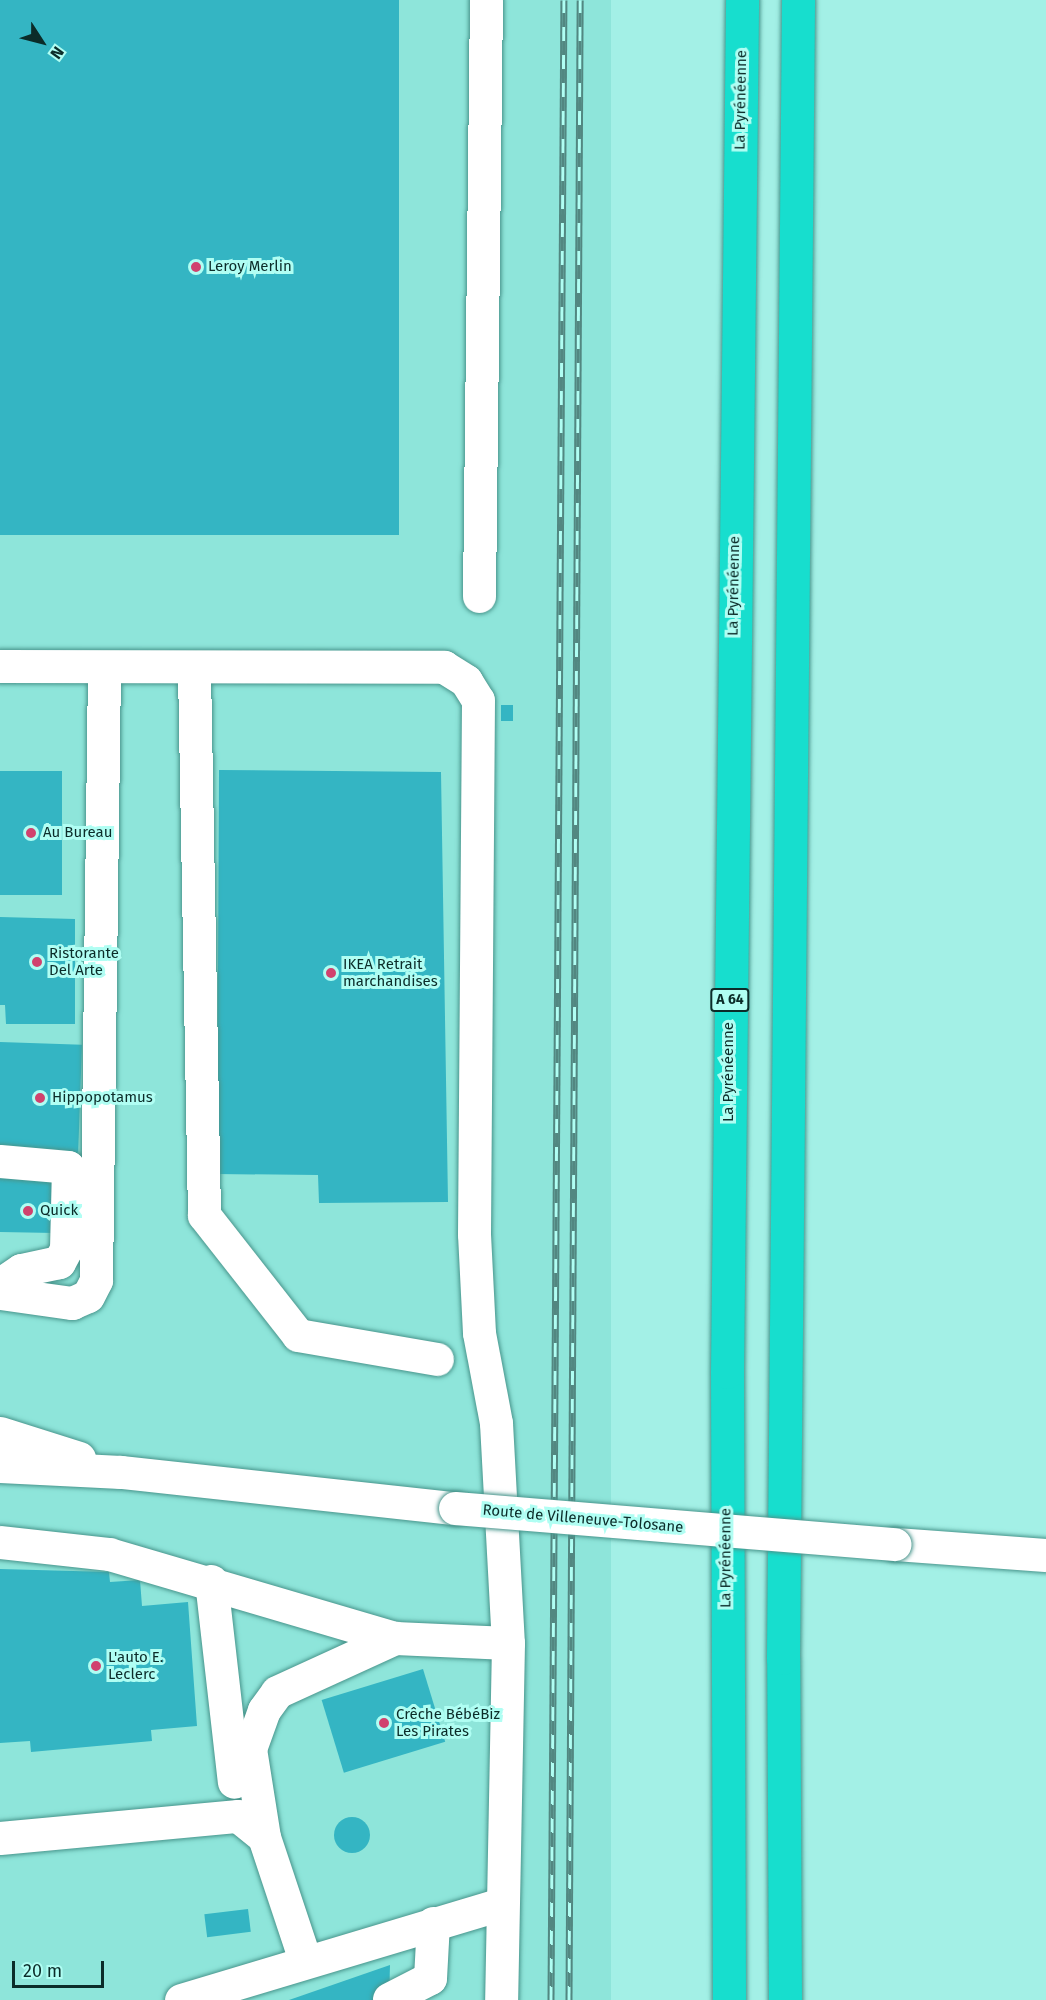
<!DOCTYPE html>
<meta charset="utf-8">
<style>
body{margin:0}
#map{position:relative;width:1046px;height:2000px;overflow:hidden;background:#a3f0e6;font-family:"Fira Sans",sans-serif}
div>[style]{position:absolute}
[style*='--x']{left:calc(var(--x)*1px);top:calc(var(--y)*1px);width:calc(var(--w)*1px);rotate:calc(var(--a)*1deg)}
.built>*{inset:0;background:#8ee5da;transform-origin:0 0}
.building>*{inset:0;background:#34b5c3;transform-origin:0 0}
.round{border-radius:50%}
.roads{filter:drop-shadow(0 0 2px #48958c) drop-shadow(0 0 2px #48958c)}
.minor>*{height:33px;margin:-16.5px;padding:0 16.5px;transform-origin:16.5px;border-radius:16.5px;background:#fff}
.highway>*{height:33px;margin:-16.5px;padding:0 16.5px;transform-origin:16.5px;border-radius:16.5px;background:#17dece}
.rail>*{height:7px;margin-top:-3.5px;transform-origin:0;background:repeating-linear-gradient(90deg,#b0fef3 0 14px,#528781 0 28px);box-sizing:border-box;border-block:2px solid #528781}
.bridges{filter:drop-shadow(0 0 2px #48958c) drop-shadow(0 0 2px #48958c)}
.minor-bridge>*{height:33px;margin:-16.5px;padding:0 16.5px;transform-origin:16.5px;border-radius:16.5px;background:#fff}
.dots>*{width:16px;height:16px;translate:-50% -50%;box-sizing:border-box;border:3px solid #b0fef3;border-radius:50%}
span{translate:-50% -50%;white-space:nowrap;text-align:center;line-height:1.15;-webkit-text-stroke:6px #b0fef3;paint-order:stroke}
.shield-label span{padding:2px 4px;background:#b0fef3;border:2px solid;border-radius:4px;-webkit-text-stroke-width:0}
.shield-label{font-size:14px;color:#0b2c29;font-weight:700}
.street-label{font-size:15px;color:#0b2c29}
.poi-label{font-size:15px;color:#0b2c29}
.left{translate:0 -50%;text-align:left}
.north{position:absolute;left:12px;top:12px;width:60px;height:60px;-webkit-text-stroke:4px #b0fef3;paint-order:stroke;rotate:126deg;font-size:16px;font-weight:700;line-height:24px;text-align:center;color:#0b2c29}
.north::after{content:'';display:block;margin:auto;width:21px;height:27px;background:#0b2c29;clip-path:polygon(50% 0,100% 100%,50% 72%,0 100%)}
.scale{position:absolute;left:12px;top:1961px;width:92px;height:27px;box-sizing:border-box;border:3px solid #0b2c29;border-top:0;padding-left:8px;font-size:18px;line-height:21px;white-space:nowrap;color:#0b2c29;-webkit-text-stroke:4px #b0fef3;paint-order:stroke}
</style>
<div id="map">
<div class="built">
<i style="left:0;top:0;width:611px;height:2000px"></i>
</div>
<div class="building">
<i style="left:0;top:0;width:399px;height:535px"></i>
<i style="left:501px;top:705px;width:12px;height:16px"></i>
<i style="clip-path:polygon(219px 770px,441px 772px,448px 1202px,319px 1203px,318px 1175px,217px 1174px)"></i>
<i style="left:0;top:771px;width:62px;height:124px"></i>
<i style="clip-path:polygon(0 917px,75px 919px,75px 1024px,6px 1024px,5px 1005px,0 1005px)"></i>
<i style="left:0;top:1042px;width:82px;height:108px;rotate:2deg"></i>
<i style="clip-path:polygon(0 1169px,79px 1189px,55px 1233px,0 1232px)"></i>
<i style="clip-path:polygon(0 1569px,109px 1572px,110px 1582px,140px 1580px,142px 1606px,188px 1602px,197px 1726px,151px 1730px,152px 1741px,31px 1752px,30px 1741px,0 1743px)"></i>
<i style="left:423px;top:1669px;width:76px;height:106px;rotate:73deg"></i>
<i class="round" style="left:334px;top:1817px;width:36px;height:36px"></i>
<i style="left:248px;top:1909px;width:23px;height:44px;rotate:83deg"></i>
<i style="clip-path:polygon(390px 1965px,389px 2000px,289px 2000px)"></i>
</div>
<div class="roads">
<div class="minor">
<i style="--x:479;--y:596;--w:596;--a:-89.33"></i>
<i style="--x:0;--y:666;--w:444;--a:0.1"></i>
<i style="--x:444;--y:667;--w:26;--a:32"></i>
<i style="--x:466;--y:681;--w:22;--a:58"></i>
<i style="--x:478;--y:700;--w:534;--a:90.43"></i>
<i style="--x:474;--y:1234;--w:99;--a:87.1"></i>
<i style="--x:479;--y:1333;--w:92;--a:79.3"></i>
<i style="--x:496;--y:1423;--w:220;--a:86.9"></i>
<i style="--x:508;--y:1643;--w:357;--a:91.1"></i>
<i style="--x:194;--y:670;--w:545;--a:88.95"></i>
<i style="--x:204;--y:1215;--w:152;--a:51.9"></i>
<i style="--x:298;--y:1335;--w:141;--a:9.8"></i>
<i style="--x:0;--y:1161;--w:68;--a:5"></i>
<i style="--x:68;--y:1167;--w:82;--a:91.4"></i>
<i style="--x:66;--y:1249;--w:15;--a:118"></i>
<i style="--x:59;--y:1262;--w:39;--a:168"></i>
<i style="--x:21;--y:1270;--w:25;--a:146"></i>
<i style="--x:0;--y:1293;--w:73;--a:7.9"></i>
<i style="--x:72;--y:1303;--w:17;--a:-24"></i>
<i style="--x:88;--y:1296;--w:18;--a:-63"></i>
<i style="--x:96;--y:1280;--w:613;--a:-89.25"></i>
<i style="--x:0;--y:1433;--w:83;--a:17.6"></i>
<i style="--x:0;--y:1466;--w:121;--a:2.8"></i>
<i style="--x:121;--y:1472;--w:336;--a:6.2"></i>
<i style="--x:0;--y:1542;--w:110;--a:6.3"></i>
<i style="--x:109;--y:1554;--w:298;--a:16.4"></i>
<i style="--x:395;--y:1638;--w:113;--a:2.5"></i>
<i style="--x:895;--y:1544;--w:151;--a:4.2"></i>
<i style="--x:211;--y:1581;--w:202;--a:83.5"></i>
<i style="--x:264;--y:1837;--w:89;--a:-99"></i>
<i style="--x:250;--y:1749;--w:41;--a:-70.3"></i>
<i style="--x:264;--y:1710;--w:22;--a:-54"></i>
<i style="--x:277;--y:1692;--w:130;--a:-24.6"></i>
<i style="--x:0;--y:1838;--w:239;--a:-5.3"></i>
<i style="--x:238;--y:1816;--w:33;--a:39"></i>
<i style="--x:264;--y:1837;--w:130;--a:71.6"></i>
<i style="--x:389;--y:1999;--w:46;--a:-27.1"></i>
<i style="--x:430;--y:1978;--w:55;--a:-86.9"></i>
<i style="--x:181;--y:2000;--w:335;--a:-16.7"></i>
</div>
<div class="highway">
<i style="--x:729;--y:2000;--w:628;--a:-90.18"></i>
<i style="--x:727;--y:1372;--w:1372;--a:-89.37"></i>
<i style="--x:785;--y:2000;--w:342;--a:-90.3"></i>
<i style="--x:783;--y:1658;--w:1658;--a:-89.48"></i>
</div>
</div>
<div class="rail">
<i style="--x:551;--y:2000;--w:2000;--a:-89.63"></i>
<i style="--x:569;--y:2000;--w:2000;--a:-89.68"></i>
</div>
<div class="bridges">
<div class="minor-bridge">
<i style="--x:455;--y:1508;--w:441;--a:4.7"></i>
</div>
</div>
<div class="dots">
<i style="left:196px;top:267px;background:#d0426e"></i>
<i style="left:31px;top:833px;background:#d0426e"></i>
<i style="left:37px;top:962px;background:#d0426e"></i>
<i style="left:331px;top:973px;background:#d0426e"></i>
<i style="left:40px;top:1098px;background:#d0426e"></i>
<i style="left:28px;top:1211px;background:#d0426e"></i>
<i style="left:96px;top:1666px;background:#d0426e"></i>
<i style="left:384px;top:1723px;background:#d0426e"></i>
</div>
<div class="shield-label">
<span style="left:730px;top:1000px">A 64</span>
</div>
<div class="street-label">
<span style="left:741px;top:100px;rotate:-89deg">La Pyrénéenne</span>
<span style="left:734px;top:586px;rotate:-89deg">La Pyrénéenne</span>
<span style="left:729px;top:1072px;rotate:-90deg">La Pyrénéenne</span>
<span style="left:583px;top:1519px;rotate:5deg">Route de Villeneuve-Tolosane</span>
<span style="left:726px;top:1558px;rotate:-90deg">La Pyrénéenne</span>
</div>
<div class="poi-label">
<span class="left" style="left:208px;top:267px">Leroy Merlin</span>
<span class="left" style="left:43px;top:833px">Au Bureau</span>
<span class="left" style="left:49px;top:962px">Ristorante<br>Del Arte</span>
<span class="left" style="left:343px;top:973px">IKEA Retrait<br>marchandises</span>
<span class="left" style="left:52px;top:1098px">Hippopotamus</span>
<span class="left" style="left:40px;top:1211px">Quick</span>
<span class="left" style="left:108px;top:1666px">L'auto E.<br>Leclerc</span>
<span class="left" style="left:396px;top:1723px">Crêche BébéBiz<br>Les Pirates</span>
</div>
<div class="north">N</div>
<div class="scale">20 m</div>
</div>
